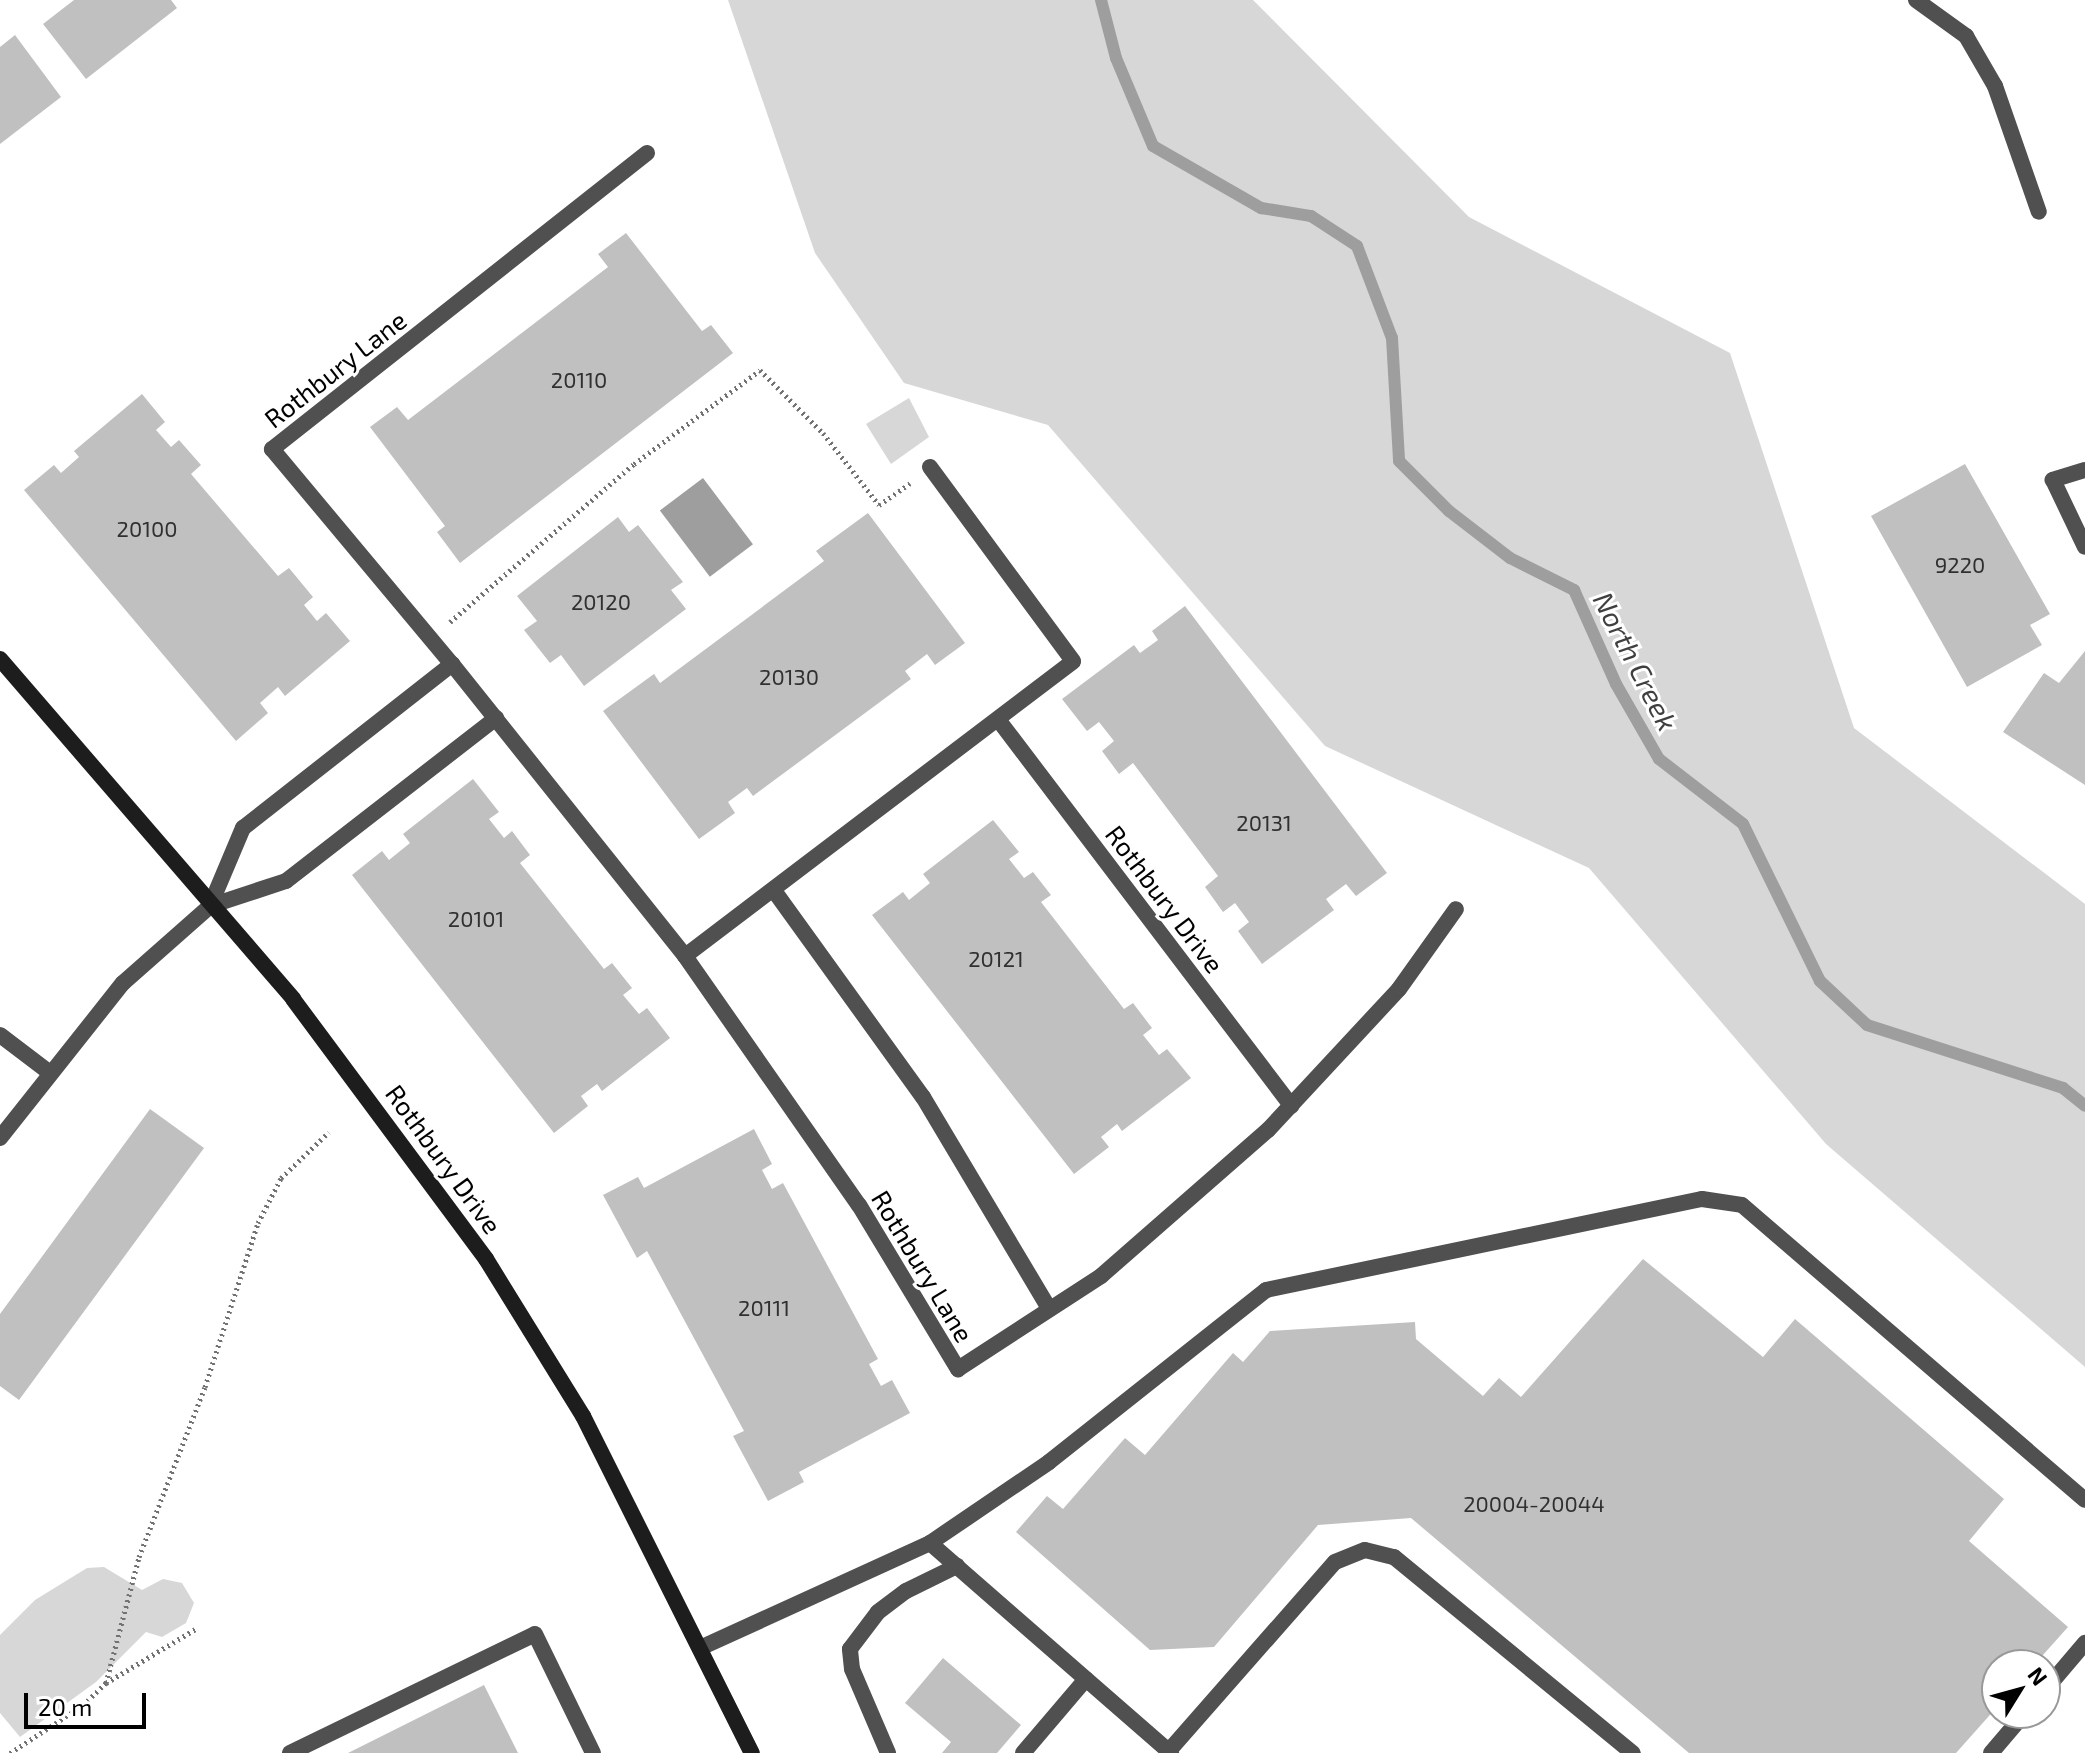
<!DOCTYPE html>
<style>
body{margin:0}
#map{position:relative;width:2085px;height:1753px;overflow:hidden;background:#fff;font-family:"Exo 2",sans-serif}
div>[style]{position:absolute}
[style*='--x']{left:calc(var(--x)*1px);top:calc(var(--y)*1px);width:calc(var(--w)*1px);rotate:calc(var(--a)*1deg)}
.green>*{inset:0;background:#d7d7d7}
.water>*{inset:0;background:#9e9e9e;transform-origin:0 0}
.stream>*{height:12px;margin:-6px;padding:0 6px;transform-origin:6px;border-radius:6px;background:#9e9e9e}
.building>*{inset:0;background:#c0c0c0}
.path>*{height:5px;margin-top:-2.5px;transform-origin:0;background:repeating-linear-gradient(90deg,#727272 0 2px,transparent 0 6px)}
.lane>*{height:16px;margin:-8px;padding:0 8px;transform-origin:8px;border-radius:8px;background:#505050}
.street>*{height:16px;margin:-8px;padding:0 8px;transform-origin:8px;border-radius:8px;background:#505050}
.secondary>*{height:16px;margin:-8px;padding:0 8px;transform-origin:8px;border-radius:8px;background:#1d1d1d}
span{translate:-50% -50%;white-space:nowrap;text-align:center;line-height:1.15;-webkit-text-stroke:6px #fff;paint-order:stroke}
.number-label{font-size:22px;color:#303030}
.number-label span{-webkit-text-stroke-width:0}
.street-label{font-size:26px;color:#000}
.water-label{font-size:28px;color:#3f3f3f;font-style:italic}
.north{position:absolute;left:1981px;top:1649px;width:80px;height:80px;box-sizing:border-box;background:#fff;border:2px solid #999;border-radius:50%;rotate:53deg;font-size:22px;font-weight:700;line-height:32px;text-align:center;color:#000}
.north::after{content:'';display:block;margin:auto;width:28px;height:36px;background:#000;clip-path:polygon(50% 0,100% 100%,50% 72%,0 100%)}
.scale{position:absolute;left:24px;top:1693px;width:122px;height:36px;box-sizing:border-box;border:4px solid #000;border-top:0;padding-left:10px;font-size:24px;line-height:28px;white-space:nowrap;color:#000;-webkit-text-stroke:6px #fff;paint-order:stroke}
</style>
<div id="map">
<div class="green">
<i style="clip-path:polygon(728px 0,1253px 0,1469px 217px,1730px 353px,1854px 728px,2085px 904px,2085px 1367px,1826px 1144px,1589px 868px,1325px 746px,1048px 425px,904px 383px,815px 253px)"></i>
<i style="clip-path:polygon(909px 398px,929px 437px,891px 464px,866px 424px)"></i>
<i style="clip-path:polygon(104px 1567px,142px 1590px,163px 1579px,182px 1583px,194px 1603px,186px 1623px,162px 1637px,146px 1632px,96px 1682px,20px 1737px,0 1713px,0 1635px,35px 1600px,87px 1568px)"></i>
</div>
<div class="water">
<i style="left:703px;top:478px;width:83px;height:54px;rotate:53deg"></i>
</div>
<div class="stream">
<i style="--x:1101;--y:0;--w:60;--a:75.5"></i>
<i style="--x:1116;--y:58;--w:95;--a:67.2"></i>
<i style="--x:1153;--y:146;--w:125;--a:29.9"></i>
<i style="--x:1261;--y:208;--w:51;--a:9.1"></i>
<i style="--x:1311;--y:216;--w:55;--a:33.1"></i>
<i style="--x:1357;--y:246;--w:98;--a:69.2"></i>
<i style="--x:1392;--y:338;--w:123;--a:86.7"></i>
<i style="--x:1399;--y:461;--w:71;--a:45"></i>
<i style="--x:1449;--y:511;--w:77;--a:37.6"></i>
<i style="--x:1510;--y:558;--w:72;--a:26.6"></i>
<i style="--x:1574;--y:590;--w:103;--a:65.9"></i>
<i style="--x:1616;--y:684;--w:86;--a:60.2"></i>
<i style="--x:1659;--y:759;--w:106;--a:37.7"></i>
<i style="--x:1743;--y:824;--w:175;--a:63.9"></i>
<i style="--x:1820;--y:981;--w:64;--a:43.1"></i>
<i style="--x:1867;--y:1025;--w:206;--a:17.8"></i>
<i style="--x:2063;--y:1088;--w:28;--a:39"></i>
</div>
<div class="building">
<i style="clip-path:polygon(74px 0,171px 0,177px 8px,86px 79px,43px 24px)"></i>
<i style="clip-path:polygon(15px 35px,61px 97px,0 144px,0 47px)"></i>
<i style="clip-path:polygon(626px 233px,702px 331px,711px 325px,733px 353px,460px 563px,437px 532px,445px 526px,370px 427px,397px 407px,408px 420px,608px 267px,598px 254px)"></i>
<i style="clip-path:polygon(142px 394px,165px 422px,156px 430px,171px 447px,179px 440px,201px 465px,191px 474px,278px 576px,289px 568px,313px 597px,304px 605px,317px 621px,326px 613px,350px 641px,285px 696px,278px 687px,260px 703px,268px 713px,236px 741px,24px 490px,54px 465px,61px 473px,79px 457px,74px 451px)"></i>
<i style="clip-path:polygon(1965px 464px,2050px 614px,2030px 625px,2042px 645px,1967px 687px,1871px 516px)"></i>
<i style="clip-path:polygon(868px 513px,965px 643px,935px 665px,927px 654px,905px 671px,911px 679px,753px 796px,747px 788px,728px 802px,735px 813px,699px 839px,603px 711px,654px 674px,660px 683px,824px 561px,816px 551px)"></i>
<i style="clip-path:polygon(618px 517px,629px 532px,638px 525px,683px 582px,671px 590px,686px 609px,584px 686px,561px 655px,550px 663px,524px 630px,537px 621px,517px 596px)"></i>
<i style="clip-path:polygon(1185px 606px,1387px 873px,1356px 896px,1346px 884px,1326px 899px,1334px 910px,1262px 964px,1238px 931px,1249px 922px,1235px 903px,1223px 912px,1205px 887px,1218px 876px,1133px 763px,1119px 774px,1102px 751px,1114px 741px,1099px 722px,1087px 731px,1062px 699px,1134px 645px,1140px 653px,1158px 640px,1152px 631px)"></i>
<i style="clip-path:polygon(2085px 651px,2085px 785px,2003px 732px,2044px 673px,2059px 683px)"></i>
<i style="clip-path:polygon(473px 779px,499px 812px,489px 819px,504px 838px,512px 831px,530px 855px,520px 863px,604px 969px,612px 963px,632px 988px,623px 995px,639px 1014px,647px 1008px,670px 1038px,602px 1091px,597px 1084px,581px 1096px,588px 1106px,554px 1133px,352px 875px,382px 851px,389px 860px,410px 843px,403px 834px)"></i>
<i style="clip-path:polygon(993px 820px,1019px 852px,1009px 859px,1024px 878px,1033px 872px,1051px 895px,1041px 902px,1124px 1009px,1133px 1003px,1152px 1028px,1143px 1035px,1159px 1055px,1167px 1049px,1191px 1078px,1122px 1131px,1117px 1124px,1101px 1137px,1109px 1147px,1074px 1174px,872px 915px,903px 892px,909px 900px,930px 883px,923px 874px)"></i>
<i style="clip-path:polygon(150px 1109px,204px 1148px,19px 1400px,0 1386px,0 1314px)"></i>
<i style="clip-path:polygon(754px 1129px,772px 1164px,762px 1170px,772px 1189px,783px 1183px,878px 1359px,869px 1364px,881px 1386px,892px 1380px,910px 1413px,799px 1472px,804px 1482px,768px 1501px,733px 1436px,744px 1431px,647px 1251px,637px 1258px,603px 1195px,638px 1177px,644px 1188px)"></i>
<i style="clip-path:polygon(1643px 1259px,1763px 1357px,1795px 1319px,2004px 1499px,1969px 1541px,2068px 1627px,2034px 1665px,1997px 1665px,1997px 1707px,1956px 1753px,1689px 1753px,1411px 1518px,1318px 1525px,1214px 1647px,1150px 1650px,1016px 1532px,1047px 1496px,1063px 1509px,1125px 1438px,1145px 1455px,1233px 1353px,1243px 1362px,1270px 1331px,1415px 1322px,1416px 1339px,1483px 1396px,1499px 1378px,1521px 1397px)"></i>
<i style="clip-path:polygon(943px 1658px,1021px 1725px,997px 1753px,942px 1753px,951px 1742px,905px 1703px)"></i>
<i style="clip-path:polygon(484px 1685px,518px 1753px,348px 1753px)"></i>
</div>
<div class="path">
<i style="--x:450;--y:622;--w:243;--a:-40.7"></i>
<i style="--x:634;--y:464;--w:157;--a:-36.7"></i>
<i style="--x:760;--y:370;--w:89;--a:45"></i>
<i style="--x:823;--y:433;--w:91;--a:52.1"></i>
<i style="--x:879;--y:505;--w:38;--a:-35"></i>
<i style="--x:106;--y:1683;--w:130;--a:-75.3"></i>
<i style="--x:139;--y:1557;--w:182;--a:-68.8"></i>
<i style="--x:205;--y:1387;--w:172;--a:-72.1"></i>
<i style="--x:258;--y:1223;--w:51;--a:-62.9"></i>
<i style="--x:281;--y:1178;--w:66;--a:-43.8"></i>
<i style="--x:10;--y:1753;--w:87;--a:-33.3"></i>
<i style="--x:83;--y:1705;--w:32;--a:-44"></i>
<i style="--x:106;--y:1683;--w:106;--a:-31.1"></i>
</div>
<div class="lane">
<i style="--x:2085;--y:470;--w:34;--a:163"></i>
<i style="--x:2053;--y:480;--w:74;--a:64.5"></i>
<i style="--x:930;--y:1543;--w:144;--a:-34.2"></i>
<i style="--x:1049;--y:1462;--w:277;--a:-38.4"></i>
<i style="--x:1266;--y:1290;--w:445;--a:-11.8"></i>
<i style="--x:1702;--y:1199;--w:40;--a:8.5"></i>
<i style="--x:1742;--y:1205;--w:452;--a:40.7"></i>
<i style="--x:700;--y:1648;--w:253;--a:-24.5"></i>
<i style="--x:930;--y:1543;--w:320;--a:41.1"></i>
<i style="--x:2045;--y:1690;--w:62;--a:-49.6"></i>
<i style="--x:290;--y:1753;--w:272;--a:-25.9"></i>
<i style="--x:535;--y:1634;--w:132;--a:64"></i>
<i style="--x:888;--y:1753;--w:91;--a:-113.2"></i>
<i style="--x:852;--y:1669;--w:20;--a:-96"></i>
<i style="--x:850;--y:1649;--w:46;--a:-52.9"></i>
<i style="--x:878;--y:1612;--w:35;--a:-37"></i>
<i style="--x:906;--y:1591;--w:57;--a:-26.1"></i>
<i style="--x:1023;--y:1753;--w:97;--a:-49.6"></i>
<i style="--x:1167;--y:1753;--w:254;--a:-48.7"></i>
<i style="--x:1335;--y:1562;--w:32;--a:-22"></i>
<i style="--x:1365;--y:1550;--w:30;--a:14"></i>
<i style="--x:1394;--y:1557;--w:309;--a:39.4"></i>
<i style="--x:1991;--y:1753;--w:52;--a:-49.6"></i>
</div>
<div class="street">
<i style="--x:1916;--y:0;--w:62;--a:35.8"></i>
<i style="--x:1966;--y:36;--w:58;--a:59.9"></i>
<i style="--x:1995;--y:86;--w:133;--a:70.8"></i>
<i style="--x:647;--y:153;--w:478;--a:141.7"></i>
<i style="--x:272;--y:449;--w:280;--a:50.1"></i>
<i style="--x:452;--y:664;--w:374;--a:51.4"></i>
<i style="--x:685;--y:956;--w:304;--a:55.1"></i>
<i style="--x:859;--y:1205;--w:192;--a:58.9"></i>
<i style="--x:958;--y:1369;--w:171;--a:-33"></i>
<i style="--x:1101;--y:1276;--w:222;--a:-41.2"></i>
<i style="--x:1268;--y:1130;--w:192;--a:-47.1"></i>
<i style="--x:1399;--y:989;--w:98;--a:-54.5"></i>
<i style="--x:1000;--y:722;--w:482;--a:52.8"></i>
<i style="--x:775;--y:892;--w:253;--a:54.2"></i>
<i style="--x:923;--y:1097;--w:246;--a:59.2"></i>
<i style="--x:210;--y:906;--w:85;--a:-67.1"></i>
<i style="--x:243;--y:828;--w:266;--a:-38.1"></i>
<i style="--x:685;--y:956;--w:487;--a:-37.2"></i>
<i style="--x:1073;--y:661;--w:241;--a:-126.4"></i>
<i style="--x:0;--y:1035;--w:61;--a:37.1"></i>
<i style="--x:0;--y:1138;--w:198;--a:-51.6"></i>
<i style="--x:123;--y:983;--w:116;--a:-41.5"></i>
<i style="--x:210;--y:906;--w:80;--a:-18.2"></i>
<i style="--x:286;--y:881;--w:266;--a:-37.8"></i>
</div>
<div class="secondary">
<i style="--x:0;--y:659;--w:449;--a:49.2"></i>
<i style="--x:293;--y:999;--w:324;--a:53.4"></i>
<i style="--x:486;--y:1259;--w:185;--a:58.3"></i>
<i style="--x:583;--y:1416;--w:377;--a:63.4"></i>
</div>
<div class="number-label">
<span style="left:579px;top:380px">20110</span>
<span style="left:147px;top:529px">20100</span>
<span style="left:1960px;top:565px">9220</span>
<span style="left:601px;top:602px">20120</span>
<span style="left:789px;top:677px">20130</span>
<span style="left:1264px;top:823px">20131</span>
<span style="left:476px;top:919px">20101</span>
<span style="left:996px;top:959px">20121</span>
<span style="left:764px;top:1308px">20111</span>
<span style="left:1534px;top:1504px">20004-20044</span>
</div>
<div class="street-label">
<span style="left:335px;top:369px;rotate:-38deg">Rothbury Lane</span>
<span style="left:1165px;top:899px;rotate:53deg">Rothbury Drive</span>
<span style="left:444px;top:1159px;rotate:54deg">Rothbury Drive</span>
<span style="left:923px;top:1266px;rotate:59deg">Rothbury Lane</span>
</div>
<div class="water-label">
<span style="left:1636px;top:661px;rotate:63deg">North Creek</span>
</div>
<div class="north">N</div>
<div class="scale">20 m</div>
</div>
